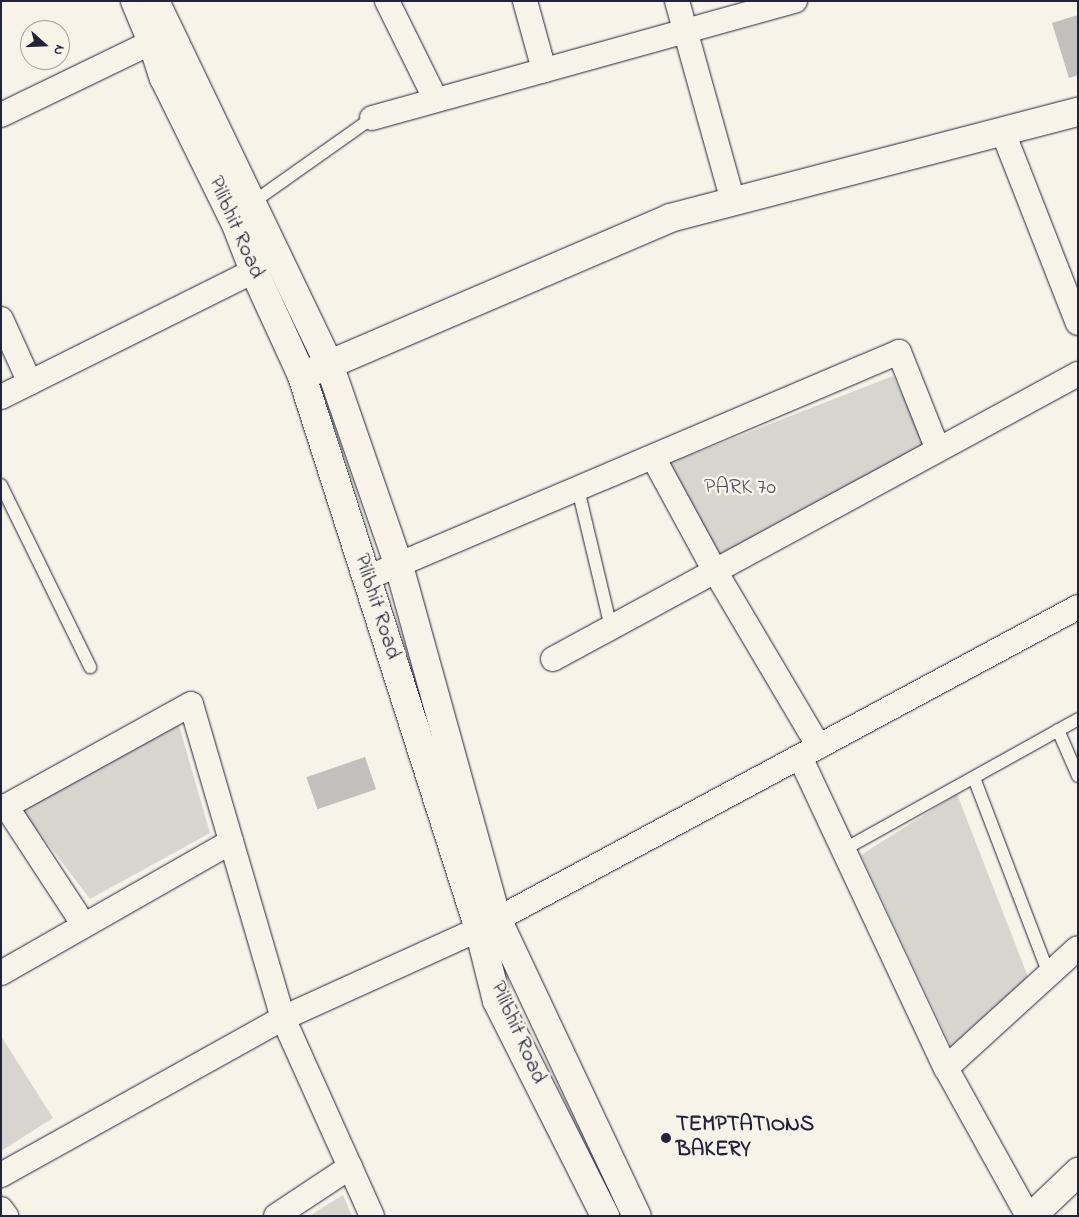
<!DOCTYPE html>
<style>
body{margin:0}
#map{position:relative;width:1079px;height:1217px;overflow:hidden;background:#f7f3e8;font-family:"Indie Flower",sans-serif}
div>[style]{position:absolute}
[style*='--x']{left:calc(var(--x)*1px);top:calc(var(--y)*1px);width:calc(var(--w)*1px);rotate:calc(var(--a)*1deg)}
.green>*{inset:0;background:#d8d5cf}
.building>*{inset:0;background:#c2bfbd;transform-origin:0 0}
.roads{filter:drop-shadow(0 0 1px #22223b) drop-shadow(0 0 1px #22223b)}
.lane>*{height:12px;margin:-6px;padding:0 6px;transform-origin:6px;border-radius:6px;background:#f7f3e8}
.street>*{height:24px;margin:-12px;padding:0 12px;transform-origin:12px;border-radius:12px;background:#f7f3e8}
.secondary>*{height:28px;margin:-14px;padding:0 14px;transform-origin:14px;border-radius:14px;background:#f7f3e8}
.highway>*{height:28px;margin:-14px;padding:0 14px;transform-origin:14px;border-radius:14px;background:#f7f3e8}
.dots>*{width:14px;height:14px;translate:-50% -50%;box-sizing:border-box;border:2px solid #f7f3e8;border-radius:50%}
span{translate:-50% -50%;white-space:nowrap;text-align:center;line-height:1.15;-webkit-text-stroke:5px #f7f3e8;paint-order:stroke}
.street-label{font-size:22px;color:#22223b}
.park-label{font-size:22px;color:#504f60}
.poi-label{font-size:22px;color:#22223b;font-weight:700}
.left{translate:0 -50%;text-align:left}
.frame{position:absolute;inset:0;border:2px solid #22223b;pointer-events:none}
.north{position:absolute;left:20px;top:20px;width:50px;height:50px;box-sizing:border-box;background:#f7f3e8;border:1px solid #a29fa3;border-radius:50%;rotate:110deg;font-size:14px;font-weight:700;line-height:20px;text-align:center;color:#22223b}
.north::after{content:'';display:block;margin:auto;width:18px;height:22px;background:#22223b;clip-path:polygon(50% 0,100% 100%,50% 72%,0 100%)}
</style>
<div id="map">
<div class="green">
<i style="clip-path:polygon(893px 376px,927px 446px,718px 556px,670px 463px)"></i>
<i style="clip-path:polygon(178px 722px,210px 833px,90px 899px,19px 806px)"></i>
<i style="clip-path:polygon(957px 794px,1028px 977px,951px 1046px,861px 855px)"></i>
<i style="clip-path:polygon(1px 1036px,53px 1118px,1px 1151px)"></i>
<i style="clip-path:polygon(343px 1195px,352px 1216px,309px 1216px)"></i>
</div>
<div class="building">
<i style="clip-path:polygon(1078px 15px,1078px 75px,1069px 78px,1052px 23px)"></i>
<i style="left:365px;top:757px;width:34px;height:62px;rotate:71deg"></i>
</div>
<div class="roads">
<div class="lane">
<i style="--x:252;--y:203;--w:147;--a:-35.3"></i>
<i style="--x:1;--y:485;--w:203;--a:63.9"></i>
<i style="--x:578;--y:489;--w:142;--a:76.6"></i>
<i style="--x:1058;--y:730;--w:50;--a:66.5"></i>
<i style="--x:974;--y:778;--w:210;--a:69.1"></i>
<i style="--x:843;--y:850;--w:269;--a:-29.1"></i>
</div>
<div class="street">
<i style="--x:387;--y:1;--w:110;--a:63.7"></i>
<i style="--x:525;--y:1;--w:72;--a:74.6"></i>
<i style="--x:677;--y:1;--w:209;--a:74.4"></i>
<i style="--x:1;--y:115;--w:168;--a:-25.8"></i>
<i style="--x:372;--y:118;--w:439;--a:-15.5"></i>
<i style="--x:1003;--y:132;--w:205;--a:68.6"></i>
<i style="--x:1;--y:319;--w:70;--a:65.6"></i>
<i style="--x:1;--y:397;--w:283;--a:-26.5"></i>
<i style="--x:653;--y:457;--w:130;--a:61.5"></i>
<i style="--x:715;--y:571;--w:204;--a:59.4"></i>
<i style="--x:367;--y:578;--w:578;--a:-23.02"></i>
<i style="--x:899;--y:352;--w:105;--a:68.3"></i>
<i style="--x:553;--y:659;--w:597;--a:-28.5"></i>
<i style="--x:800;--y:757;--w:344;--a:64.9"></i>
<i style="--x:946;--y:1068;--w:169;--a:61"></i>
<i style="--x:6;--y:806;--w:142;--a:56.8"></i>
<i style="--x:1;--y:809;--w:217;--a:-28.9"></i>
<i style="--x:191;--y:704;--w:327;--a:73.7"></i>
<i style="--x:283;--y:1018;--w:217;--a:65.8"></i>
<i style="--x:1;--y:973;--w:265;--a:-29.7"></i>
<i style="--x:946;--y:1068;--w:178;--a:-42.3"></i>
<i style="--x:1;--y:1175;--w:323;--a:-29.1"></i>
<i style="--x:283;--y:1018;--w:215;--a:-24.4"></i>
<i style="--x:479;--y:929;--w:680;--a:-28.26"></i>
<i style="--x:1;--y:1209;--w:9;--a:54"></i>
<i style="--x:276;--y:1216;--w:89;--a:-33.5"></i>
</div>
<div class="secondary">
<i style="--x:302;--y:376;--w:400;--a:-23.2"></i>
<i style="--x:670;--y:218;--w:422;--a:-14.6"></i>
<i style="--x:1032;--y:1216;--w:64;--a:-43.7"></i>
</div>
<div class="highway">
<i style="--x:135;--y:1;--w:44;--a:67.5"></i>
<i style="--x:152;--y:42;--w:38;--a:72"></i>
<i style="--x:164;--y:78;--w:161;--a:63.8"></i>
<i style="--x:235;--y:222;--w:53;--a:68.8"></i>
<i style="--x:254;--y:271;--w:115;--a:65.4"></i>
<i style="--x:302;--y:376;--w:581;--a:72.25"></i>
<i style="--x:479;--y:929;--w:74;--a:76"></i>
<i style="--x:497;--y:1001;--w:241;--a:63.3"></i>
<i style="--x:155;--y:1;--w:403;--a:64.4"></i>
<i style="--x:329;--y:364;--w:214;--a:70.9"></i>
<i style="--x:399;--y:566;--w:366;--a:74.5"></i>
<i style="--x:497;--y:919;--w:328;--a:64.8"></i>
</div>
</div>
<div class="dots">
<i style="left:666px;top:1138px;background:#22223b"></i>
</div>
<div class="street-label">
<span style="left:235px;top:228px;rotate:66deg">Pilibhit Road</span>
<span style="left:376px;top:607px;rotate:72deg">Pilibhit Road</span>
<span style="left:517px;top:1033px;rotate:66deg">Pilibhit Road</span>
</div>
<div class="park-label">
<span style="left:740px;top:489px">PARK 70</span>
</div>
<div class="poi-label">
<span class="left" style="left:676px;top:1138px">TEMPTATIONS<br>BAKERY</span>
</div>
<div class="frame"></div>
<div class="north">N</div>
</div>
